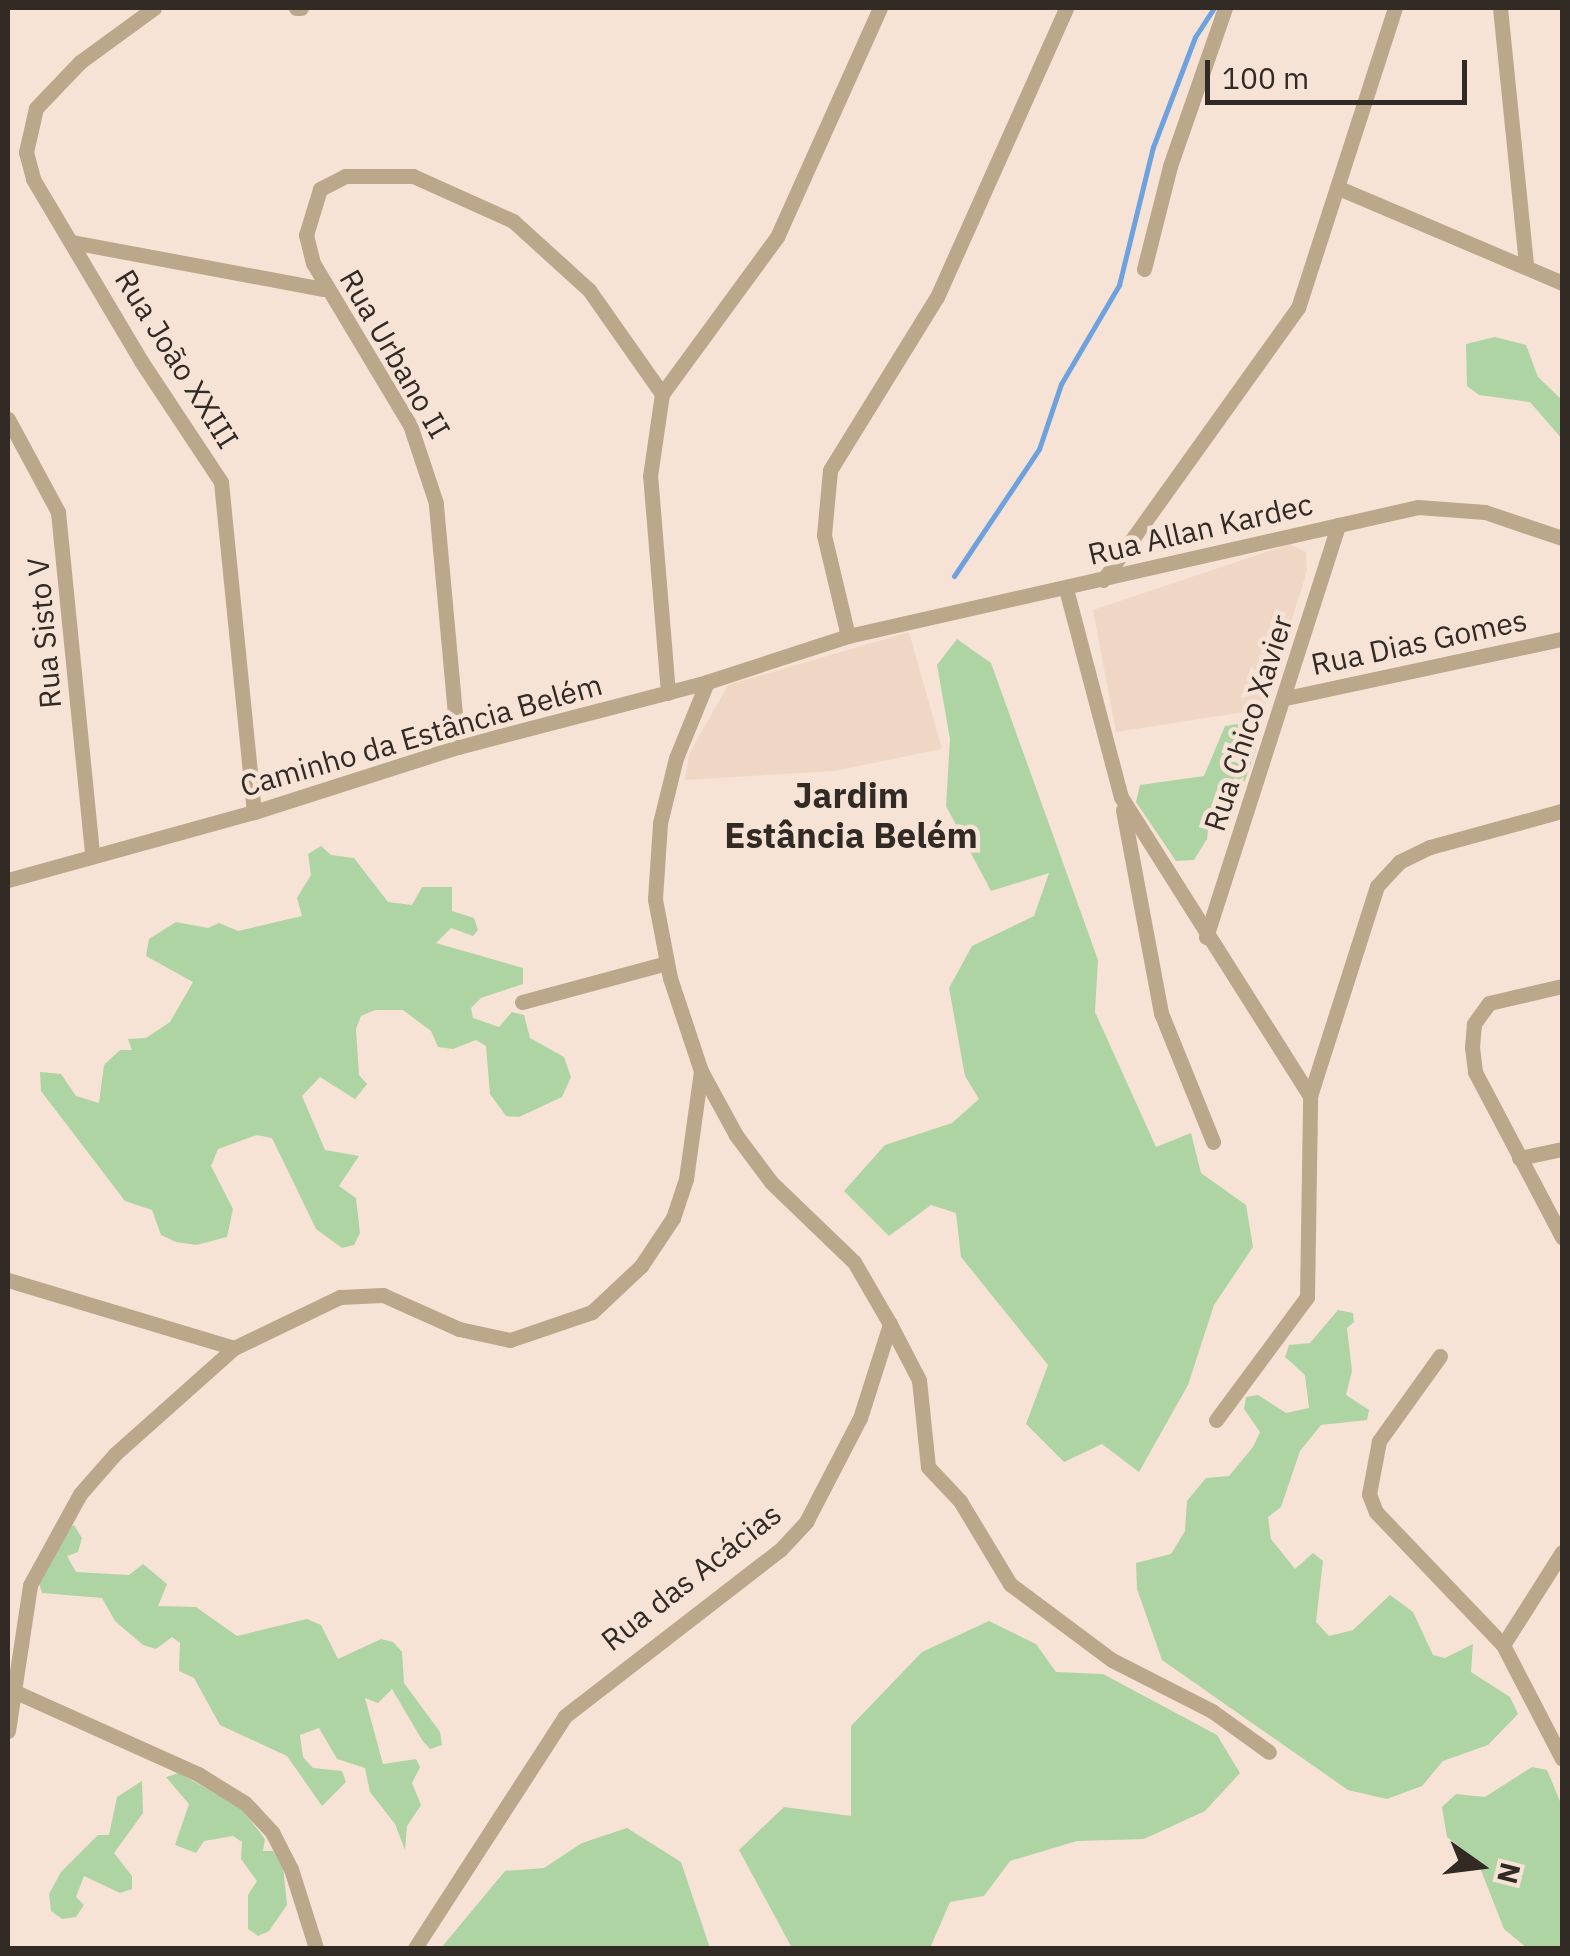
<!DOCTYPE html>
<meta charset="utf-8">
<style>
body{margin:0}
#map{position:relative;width:1570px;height:1956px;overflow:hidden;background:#f6e3d6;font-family:"IBM Plex Sans",sans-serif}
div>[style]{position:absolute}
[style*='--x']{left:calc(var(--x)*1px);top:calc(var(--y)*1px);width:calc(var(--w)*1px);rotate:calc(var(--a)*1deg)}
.built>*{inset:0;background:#f0d7c5}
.green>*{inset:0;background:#aed4a3}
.stream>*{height:5px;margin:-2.5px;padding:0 2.5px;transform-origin:2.5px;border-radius:2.5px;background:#6da2de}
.minor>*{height:15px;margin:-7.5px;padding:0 7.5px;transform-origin:7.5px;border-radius:7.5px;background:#bba789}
span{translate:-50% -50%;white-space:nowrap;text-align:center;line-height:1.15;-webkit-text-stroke:9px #f6e3d6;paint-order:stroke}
.street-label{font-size:30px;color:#312a25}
.quarter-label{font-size:35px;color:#312a25;font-weight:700}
.frame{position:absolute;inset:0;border:10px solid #312a25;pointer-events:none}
.north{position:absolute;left:1430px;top:1816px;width:100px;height:100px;-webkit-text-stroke:8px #f6e3d6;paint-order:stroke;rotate:104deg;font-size:28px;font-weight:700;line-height:40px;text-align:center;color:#312a25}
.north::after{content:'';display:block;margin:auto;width:35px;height:45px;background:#312a25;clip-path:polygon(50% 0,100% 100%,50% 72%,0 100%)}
.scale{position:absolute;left:1205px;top:60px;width:262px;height:45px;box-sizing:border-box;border:5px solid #312a25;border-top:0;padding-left:12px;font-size:30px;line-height:35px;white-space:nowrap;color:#312a25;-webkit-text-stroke:8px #f6e3d6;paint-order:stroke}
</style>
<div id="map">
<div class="built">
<i style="clip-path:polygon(1290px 544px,1306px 552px,1307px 571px,1264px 709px,1116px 732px,1093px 610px)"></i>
<i style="clip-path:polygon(909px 632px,942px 749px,834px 771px,685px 780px,689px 754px,728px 685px)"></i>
</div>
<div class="green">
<i style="clip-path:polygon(1495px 337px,1526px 345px,1538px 377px,1562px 400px,1562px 439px,1530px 402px,1479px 395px,1467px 386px,1466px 344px)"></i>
<i style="clip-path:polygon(957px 639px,991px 663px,1098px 960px,1095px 1012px,1156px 1147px,1191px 1133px,1201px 1173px,1246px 1205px,1253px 1247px,1214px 1305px,1188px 1385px,1139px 1472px,1102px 1444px,1064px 1462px,1026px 1424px,1048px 1365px,961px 1257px,956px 1213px,931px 1205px,889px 1236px,844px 1191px,885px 1145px,952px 1123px,979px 1099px,965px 1076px,949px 988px,972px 946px,1034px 916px,1049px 873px,991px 891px,946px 806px,950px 739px,937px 665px)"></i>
<i style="clip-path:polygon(1249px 722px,1256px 749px,1238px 801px,1210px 815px,1207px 839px,1194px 860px,1176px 861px,1136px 802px,1140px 785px,1204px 776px,1225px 726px)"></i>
<i style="clip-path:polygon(321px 846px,331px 855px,354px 858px,388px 902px,412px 905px,422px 887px,452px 887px,452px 911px,474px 918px,478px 930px,473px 936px,451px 928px,436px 943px,523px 968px,523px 984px,481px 998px,471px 1008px,473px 1018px,499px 1027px,512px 1012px,524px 1015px,530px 1038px,564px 1057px,571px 1077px,562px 1097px,519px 1117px,506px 1116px,490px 1094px,486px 1046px,476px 1040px,453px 1049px,438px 1047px,431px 1031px,403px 1010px,375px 1010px,361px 1016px,356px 1029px,359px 1075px,367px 1084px,355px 1099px,320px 1077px,302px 1096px,325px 1150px,359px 1156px,339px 1186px,356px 1198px,360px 1233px,354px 1245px,342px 1248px,316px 1229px,272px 1138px,257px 1135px,218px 1149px,211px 1166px,233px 1209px,227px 1237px,196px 1245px,176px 1242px,161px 1235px,152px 1210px,125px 1201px,41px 1091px,40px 1072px,61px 1074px,76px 1096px,99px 1103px,104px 1065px,120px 1050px,132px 1050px,128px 1039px,146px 1038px,170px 1022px,193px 982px,146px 956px,149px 939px,176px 922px,208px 928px,219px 923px,238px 931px,302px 916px,297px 898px,311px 875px,308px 854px)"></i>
<i style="clip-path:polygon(1338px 1310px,1353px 1313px,1354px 1322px,1347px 1328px,1352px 1371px,1346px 1395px,1369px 1410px,1367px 1420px,1321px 1425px,1300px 1451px,1281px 1507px,1268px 1517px,1271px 1539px,1295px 1569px,1313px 1553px,1323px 1561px,1316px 1622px,1329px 1636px,1353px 1630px,1390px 1595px,1413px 1612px,1433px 1655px,1445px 1658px,1473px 1644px,1471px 1672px,1510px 1697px,1518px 1714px,1488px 1745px,1443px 1761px,1422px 1786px,1387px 1799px,1348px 1790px,1162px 1660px,1137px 1589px,1136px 1563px,1171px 1554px,1185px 1531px,1187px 1501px,1206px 1478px,1229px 1476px,1253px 1447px,1260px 1432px,1244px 1409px,1246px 1397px,1258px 1395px,1286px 1413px,1309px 1408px,1305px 1375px,1285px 1357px,1289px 1345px,1310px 1343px)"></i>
<i style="clip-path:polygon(74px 1525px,82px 1538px,78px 1552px,67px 1556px,76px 1572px,129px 1575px,143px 1564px,167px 1584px,158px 1606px,196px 1607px,237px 1636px,307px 1619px,321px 1625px,338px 1659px,381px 1639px,393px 1642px,402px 1652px,404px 1683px,440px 1732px,442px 1745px,430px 1749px,422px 1740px,392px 1689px,378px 1703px,365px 1698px,383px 1764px,416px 1759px,420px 1767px,412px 1783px,421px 1805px,407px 1826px,405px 1850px,395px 1824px,370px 1792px,365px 1768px,337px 1759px,319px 1728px,300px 1735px,303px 1757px,313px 1768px,342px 1771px,346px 1782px,322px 1806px,287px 1756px,220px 1725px,194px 1678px,179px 1671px,180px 1643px,172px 1637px,156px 1649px,143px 1645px,115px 1621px,102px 1598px,42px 1593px,38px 1580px,65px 1528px)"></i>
<i style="clip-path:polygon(989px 1621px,1036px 1644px,1056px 1672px,1103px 1674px,1217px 1735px,1240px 1773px,1205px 1811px,1144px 1839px,1077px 1841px,1010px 1861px,984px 1896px,950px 1902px,930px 1948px,792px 1948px,739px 1850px,784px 1807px,851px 1816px,851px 1726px,922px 1652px)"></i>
<i style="clip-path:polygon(1532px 1767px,1547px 1770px,1562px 1806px,1562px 1948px,1527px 1948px,1504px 1929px,1477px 1860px,1447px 1837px,1442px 1807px,1456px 1794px,1485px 1797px)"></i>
<i style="clip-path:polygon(179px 1773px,241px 1808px,265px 1839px,263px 1851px,273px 1851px,283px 1866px,287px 1905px,269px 1931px,258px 1936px,248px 1929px,248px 1895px,257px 1881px,241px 1859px,242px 1842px,233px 1836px,204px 1841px,196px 1853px,175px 1845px,189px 1804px,166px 1777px)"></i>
<i style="clip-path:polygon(142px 1781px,143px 1813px,114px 1853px,132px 1876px,132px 1889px,120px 1893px,84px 1876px,76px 1897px,84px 1905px,76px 1917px,62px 1919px,51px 1911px,49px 1894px,61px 1872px,98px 1835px,109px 1835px,117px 1797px)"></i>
<i style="clip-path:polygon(627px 1828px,681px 1862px,710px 1948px,441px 1948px,505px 1871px,544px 1868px,582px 1843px)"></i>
</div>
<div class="stream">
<i style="--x:954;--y:576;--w:153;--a:-56.2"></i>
<i style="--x:1039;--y:449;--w:69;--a:-71.3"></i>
<i style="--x:1061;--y:384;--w:115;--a:-59.6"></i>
<i style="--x:1119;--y:285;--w:142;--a:-76.2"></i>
<i style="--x:1153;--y:147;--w:118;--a:-69.1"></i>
<i style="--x:1195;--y:37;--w:35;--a:-57"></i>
</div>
<div class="minor">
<i style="--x:154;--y:8;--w:92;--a:143.9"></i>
<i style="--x:80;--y:62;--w:64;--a:133.7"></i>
<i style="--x:36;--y:108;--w:45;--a:102.8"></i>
<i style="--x:26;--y:152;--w:28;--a:75"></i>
<i style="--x:33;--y:179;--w:212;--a:59.3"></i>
<i style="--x:141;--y:361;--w:145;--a:56.5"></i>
<i style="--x:221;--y:482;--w:332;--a:84.3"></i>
<i style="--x:296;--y:8;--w:5;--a:0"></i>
<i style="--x:1500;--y:8;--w:259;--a:84.2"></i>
<i style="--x:1341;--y:189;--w:240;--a:23"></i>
<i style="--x:72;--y:242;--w:256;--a:10.6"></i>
<i style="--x:1144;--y:269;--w:106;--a:-75.8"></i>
<i style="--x:1170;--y:166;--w:167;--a:-70.8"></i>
<i style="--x:8;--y:419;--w:106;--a:61.7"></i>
<i style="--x:58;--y:512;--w:344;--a:84.3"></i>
<i style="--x:1103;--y:580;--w:335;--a:-54.4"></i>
<i style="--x:1298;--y:308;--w:315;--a:-72.1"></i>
<i style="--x:1066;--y:589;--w:215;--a:75.2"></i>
<i style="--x:1121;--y:797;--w:354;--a:57.7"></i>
<i style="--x:848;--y:636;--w:104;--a:-103.4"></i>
<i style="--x:824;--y:535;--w:65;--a:-84.7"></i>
<i style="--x:830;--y:470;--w:203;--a:-58.3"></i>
<i style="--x:937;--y:297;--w:316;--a:-65.9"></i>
<i style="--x:668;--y:693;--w:218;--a:-94.7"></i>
<i style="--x:650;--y:476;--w:83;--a:-81.7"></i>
<i style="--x:662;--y:394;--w:195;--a:-53.8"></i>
<i style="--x:777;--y:237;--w:251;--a:-65.8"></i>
<i style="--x:1286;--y:698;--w:282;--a:-12.1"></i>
<i style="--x:458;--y:747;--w:245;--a:-95.2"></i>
<i style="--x:436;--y:503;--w:82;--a:-108.4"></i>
<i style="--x:410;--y:425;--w:189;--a:-120.9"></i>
<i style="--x:313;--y:263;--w:29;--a:-104"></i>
<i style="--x:306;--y:235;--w:48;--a:-73.1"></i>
<i style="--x:320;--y:189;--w:28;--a:-27"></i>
<i style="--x:345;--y:176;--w:68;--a:0"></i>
<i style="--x:413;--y:176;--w:110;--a:24.2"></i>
<i style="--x:513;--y:221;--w:103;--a:42.2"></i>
<i style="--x:589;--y:290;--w:127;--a:54.9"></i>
<i style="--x:1123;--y:810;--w:207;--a:79.4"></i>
<i style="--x:1161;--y:1013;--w:139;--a:68"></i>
<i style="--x:8;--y:880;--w:255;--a:-15.5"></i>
<i style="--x:254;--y:812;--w:214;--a:-17.7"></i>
<i style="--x:458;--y:747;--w:257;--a:-14.6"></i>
<i style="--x:707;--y:682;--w:148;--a:-18.1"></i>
<i style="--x:848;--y:636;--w:584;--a:-12.75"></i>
<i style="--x:1418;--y:507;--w:67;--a:4.3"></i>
<i style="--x:1485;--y:512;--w:81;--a:18.7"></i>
<i style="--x:1206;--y:937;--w:433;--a:-72.2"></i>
<i style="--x:1562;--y:986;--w:75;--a:166.9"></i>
<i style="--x:1489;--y:1003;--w:26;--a:126"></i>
<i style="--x:1474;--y:1024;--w:23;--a:95"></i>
<i style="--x:1472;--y:1047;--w:25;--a:83"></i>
<i style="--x:1475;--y:1072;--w:187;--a:62.2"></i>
<i style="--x:522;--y:1002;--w:150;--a:-15.1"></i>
<i style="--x:1519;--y:1158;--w:44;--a:-11.8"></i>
<i style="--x:8;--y:1280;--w:236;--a:16.7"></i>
<i style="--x:890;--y:1324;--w:63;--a:62.6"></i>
<i style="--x:919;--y:1380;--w:87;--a:84.1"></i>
<i style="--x:928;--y:1467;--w:47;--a:46.7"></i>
<i style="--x:960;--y:1501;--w:97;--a:58.9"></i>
<i style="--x:1010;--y:1584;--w:127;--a:36.7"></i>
<i style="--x:1112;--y:1660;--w:112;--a:27"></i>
<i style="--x:1212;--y:1711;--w:70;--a:35.7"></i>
<i style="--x:1440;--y:1356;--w:105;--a:125.7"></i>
<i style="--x:1379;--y:1441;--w:54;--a:100.7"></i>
<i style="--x:1369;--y:1494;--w:19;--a:69"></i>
<i style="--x:1376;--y:1512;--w:184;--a:46.3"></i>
<i style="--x:1503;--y:1645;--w:128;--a:62.6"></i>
<i style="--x:1216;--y:1420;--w:153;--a:-53.5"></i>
<i style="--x:1307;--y:1297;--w:201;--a:-89.1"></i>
<i style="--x:1310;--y:1096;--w:220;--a:-72.3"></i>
<i style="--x:1377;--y:886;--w:33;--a:-47"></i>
<i style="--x:1399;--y:862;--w:34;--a:-26"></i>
<i style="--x:1430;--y:847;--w:137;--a:-15.3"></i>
<i style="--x:1503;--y:1645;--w:110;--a:-57.6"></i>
<i style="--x:18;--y:1693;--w:197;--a:24.2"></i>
<i style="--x:198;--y:1774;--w:55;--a:31.7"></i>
<i style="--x:245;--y:1803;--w:40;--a:47"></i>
<i style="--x:272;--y:1832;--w:42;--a:62.8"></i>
<i style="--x:291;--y:1869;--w:83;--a:72.4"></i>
<i style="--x:8;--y:1731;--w:148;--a:-81.4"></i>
<i style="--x:30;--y:1585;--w:104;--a:-61.2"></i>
<i style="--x:80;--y:1494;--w:53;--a:-48.8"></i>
<i style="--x:115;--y:1454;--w:159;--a:-41.7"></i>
<i style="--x:234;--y:1348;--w:118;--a:-25.7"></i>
<i style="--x:340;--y:1297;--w:43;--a:-2.7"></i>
<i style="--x:383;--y:1295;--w:83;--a:24.1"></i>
<i style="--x:459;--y:1329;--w:52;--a:12.2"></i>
<i style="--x:510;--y:1340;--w:87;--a:-18.9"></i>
<i style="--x:592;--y:1312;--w:67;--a:-43.2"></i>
<i style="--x:641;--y:1266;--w:58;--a:-56.3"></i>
<i style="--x:673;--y:1218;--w:41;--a:-71.6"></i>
<i style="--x:686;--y:1179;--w:109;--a:-82.1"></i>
<i style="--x:415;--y:1948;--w:276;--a:-57.1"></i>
<i style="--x:565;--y:1716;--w:272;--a:-37.7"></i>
<i style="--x:780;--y:1550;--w:38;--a:-47"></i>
<i style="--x:806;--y:1522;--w:117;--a:-62.6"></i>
<i style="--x:860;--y:1418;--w:99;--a:-72.3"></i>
<i style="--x:890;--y:1324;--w:72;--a:-120.1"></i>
<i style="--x:854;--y:1262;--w:115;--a:-136.1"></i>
<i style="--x:771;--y:1182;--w:59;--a:-126.7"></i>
<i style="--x:736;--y:1135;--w:73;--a:-118.7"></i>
<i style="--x:701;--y:1071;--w:98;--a:-108.4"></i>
<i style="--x:670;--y:978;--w:80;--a:-100.8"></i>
<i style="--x:655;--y:899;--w:76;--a:-86.2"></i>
<i style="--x:660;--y:823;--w:67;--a:-76.2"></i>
<i style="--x:676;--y:758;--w:82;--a:-67.8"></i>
</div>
<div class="street-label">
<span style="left:395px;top:354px;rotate:60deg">Rua Urbano II</span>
<span style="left:177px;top:359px;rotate:58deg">Rua João XXIII</span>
<span style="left:1200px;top:529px;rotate:-13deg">Rua Allan Kardec</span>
<span style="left:44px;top:633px;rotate:-95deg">Rua Sisto V</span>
<span style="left:1419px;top:642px;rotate:-12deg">Rua Dias Gomes</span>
<span style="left:1248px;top:723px;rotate:-72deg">Rua Chico Xavier</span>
<span style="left:421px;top:735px;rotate:-16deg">Caminho da Estância Belém</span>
<span style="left:691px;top:1577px;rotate:-38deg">Rua das Acácias</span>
</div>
<div class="quarter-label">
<span style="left:851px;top:815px">Jardim<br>Estância Belém</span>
</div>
<div class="frame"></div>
<div class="north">N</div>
<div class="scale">100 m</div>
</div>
